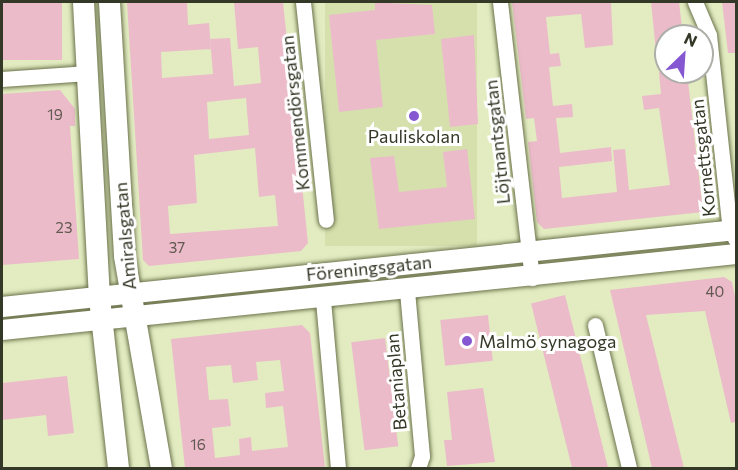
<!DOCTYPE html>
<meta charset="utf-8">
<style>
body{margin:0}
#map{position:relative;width:738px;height:470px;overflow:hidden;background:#e2ecc0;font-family:Commissioner,sans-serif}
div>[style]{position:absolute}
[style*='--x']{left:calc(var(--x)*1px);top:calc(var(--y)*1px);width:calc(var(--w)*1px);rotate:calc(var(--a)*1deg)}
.built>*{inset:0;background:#d5e0ad;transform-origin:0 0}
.building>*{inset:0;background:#ebbbca;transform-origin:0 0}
.roads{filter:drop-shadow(0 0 2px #6c734c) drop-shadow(0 0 2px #6c734c)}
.minor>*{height:15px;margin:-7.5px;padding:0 7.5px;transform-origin:7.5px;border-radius:7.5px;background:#fff}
.tertiary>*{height:20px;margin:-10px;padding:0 10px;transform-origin:10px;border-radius:10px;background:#fff}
.secondary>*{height:21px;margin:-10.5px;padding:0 10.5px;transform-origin:10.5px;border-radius:10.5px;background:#fff}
.dots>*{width:16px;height:16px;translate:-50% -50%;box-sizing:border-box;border:3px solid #fff;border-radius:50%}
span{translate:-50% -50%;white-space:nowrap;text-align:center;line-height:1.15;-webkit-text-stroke:6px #fff;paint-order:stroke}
.number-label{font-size:15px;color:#625950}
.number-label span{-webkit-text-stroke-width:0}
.street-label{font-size:18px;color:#343827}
.poi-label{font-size:18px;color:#343827}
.left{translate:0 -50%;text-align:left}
.frame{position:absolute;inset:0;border:3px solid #343827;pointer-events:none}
.north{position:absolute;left:654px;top:24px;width:60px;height:60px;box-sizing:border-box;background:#fff;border:2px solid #aeafa9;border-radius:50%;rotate:25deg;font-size:16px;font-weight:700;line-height:24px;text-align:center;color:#343827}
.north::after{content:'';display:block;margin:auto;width:21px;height:27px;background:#8557d1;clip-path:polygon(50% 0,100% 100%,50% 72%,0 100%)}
</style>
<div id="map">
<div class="built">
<i style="left:325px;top:2px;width:152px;height:244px"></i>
</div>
<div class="building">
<i style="left:2px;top:2px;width:60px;height:58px"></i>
<i style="clip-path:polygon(evenodd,127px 2px,187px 2px,188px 25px,209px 23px,211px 49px,161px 52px,162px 78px,213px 74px,210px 39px,230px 38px,234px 86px,261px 83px,258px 47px,238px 49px,234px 2px,283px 2px,308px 243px,301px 251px,149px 266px,143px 260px,127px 2px,246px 98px,249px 135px,209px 139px,207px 102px,246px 98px,127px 2px,255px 148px,259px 197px,275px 195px,278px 226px,170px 234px,168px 206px,197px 203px,194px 155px,255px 148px)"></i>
<i style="clip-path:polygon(512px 2px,611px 2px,613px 45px,585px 48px,581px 14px,546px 17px,550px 54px,559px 53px,561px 66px,549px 67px,553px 106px,572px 104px,573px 117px,556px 118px,560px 153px,611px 147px,612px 161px,559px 167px,562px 198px,617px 192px,613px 150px,625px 149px,629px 190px,670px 185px,659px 108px,644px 110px,642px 96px,661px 94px,659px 72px,687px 72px,703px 212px,544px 229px,537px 222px,528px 142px,537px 141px,534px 118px,526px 119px)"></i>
<i style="clip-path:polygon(651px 2px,679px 2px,683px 36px,666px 36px,666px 60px,657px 61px)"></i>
<i style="clip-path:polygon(722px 2px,736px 2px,736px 53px,728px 53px)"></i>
<i style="clip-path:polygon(386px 3px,432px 5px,435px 34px,376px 40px,383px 107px,339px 112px,329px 15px,375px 10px,375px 3px)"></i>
<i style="clip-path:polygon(474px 35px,478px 124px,450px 127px,441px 39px)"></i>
<i style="clip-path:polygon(60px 90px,75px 109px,75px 126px,70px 126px,79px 259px,2px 265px,2px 94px)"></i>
<i style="clip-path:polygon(467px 149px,475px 219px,379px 229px,370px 158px,394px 156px,399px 192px,447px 187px,443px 152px)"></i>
<i style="clip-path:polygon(724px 277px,732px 282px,736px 301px,736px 422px,731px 423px,705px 311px,646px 315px,684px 468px,652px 468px,610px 290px)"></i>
<i style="left:565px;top:295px;width:178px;height:35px;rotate:76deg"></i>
<i style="left:488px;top:315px;width:46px;height:48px;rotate:84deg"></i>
<i style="clip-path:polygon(evenodd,302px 325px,310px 333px,325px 468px,185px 468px,171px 339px,302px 325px,280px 360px,284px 391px,265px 393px,266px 408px,283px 406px,288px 447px,252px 451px,251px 437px,239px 439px,240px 455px,215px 458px,212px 428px,231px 426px,228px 399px,209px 400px,206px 367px,231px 365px,233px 383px,258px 380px,256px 362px,280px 360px)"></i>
<i style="left:385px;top:338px;width:109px;height:34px;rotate:83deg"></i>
<i style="clip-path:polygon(67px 376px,74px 433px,48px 436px,46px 415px,2px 420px,2px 383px)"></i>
<i style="clip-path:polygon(483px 388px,495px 462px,447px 466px,444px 440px,452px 440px,447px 392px)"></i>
</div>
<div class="roads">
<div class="minor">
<i style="--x:303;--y:2;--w:219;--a:84"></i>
<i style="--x:500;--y:2;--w:278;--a:83.4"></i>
<i style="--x:695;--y:2;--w:36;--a:67"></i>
<i style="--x:709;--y:35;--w:196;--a:83.9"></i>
<i style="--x:730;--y:230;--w:12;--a:59"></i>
<i style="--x:2;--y:79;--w:86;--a:-4"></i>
<i style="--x:407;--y:291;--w:166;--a:84.8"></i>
<i style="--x:422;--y:456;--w:13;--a:108"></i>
<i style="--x:323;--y:300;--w:169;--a:84.9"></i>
<i style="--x:595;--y:325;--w:147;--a:76.6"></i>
</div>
<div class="tertiary">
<i style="--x:2;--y:307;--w:738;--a:-5.99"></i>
<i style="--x:2;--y:330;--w:738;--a:-5.91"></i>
</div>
<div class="secondary">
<i style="--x:83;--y:2;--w:296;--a:86.9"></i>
<i style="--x:99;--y:298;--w:171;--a:83.6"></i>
<i style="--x:109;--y:2;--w:254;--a:86.6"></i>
<i style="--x:124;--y:256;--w:215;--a:80.1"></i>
</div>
</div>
<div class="dots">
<i style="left:414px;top:116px;background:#8557d1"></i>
<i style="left:467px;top:341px;background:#8557d1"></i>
</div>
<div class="number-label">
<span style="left:55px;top:115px">19</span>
<span style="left:64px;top:228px">23</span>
<span style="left:177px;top:248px">37</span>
<span style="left:715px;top:292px">40</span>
<span style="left:198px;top:445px">16</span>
</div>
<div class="street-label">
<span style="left:295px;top:113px;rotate:-96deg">Kommendörsgatan</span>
<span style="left:497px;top:142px;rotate:-96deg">Löjtnantsgatan</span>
<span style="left:703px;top:158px;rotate:-96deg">Kornettsgatan</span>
<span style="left:125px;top:236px;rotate:-95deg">Amiralsgatan</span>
<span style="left:369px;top:268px;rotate:-6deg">Föreningsgatan</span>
<span style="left:396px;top:382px;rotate:-95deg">Betaniaplan</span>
</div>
<div class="poi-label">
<span style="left:414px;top:136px">Pauliskolan</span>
<span class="left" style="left:479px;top:341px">Malmö synagoga</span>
</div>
<div class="frame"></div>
<div class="north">N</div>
</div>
